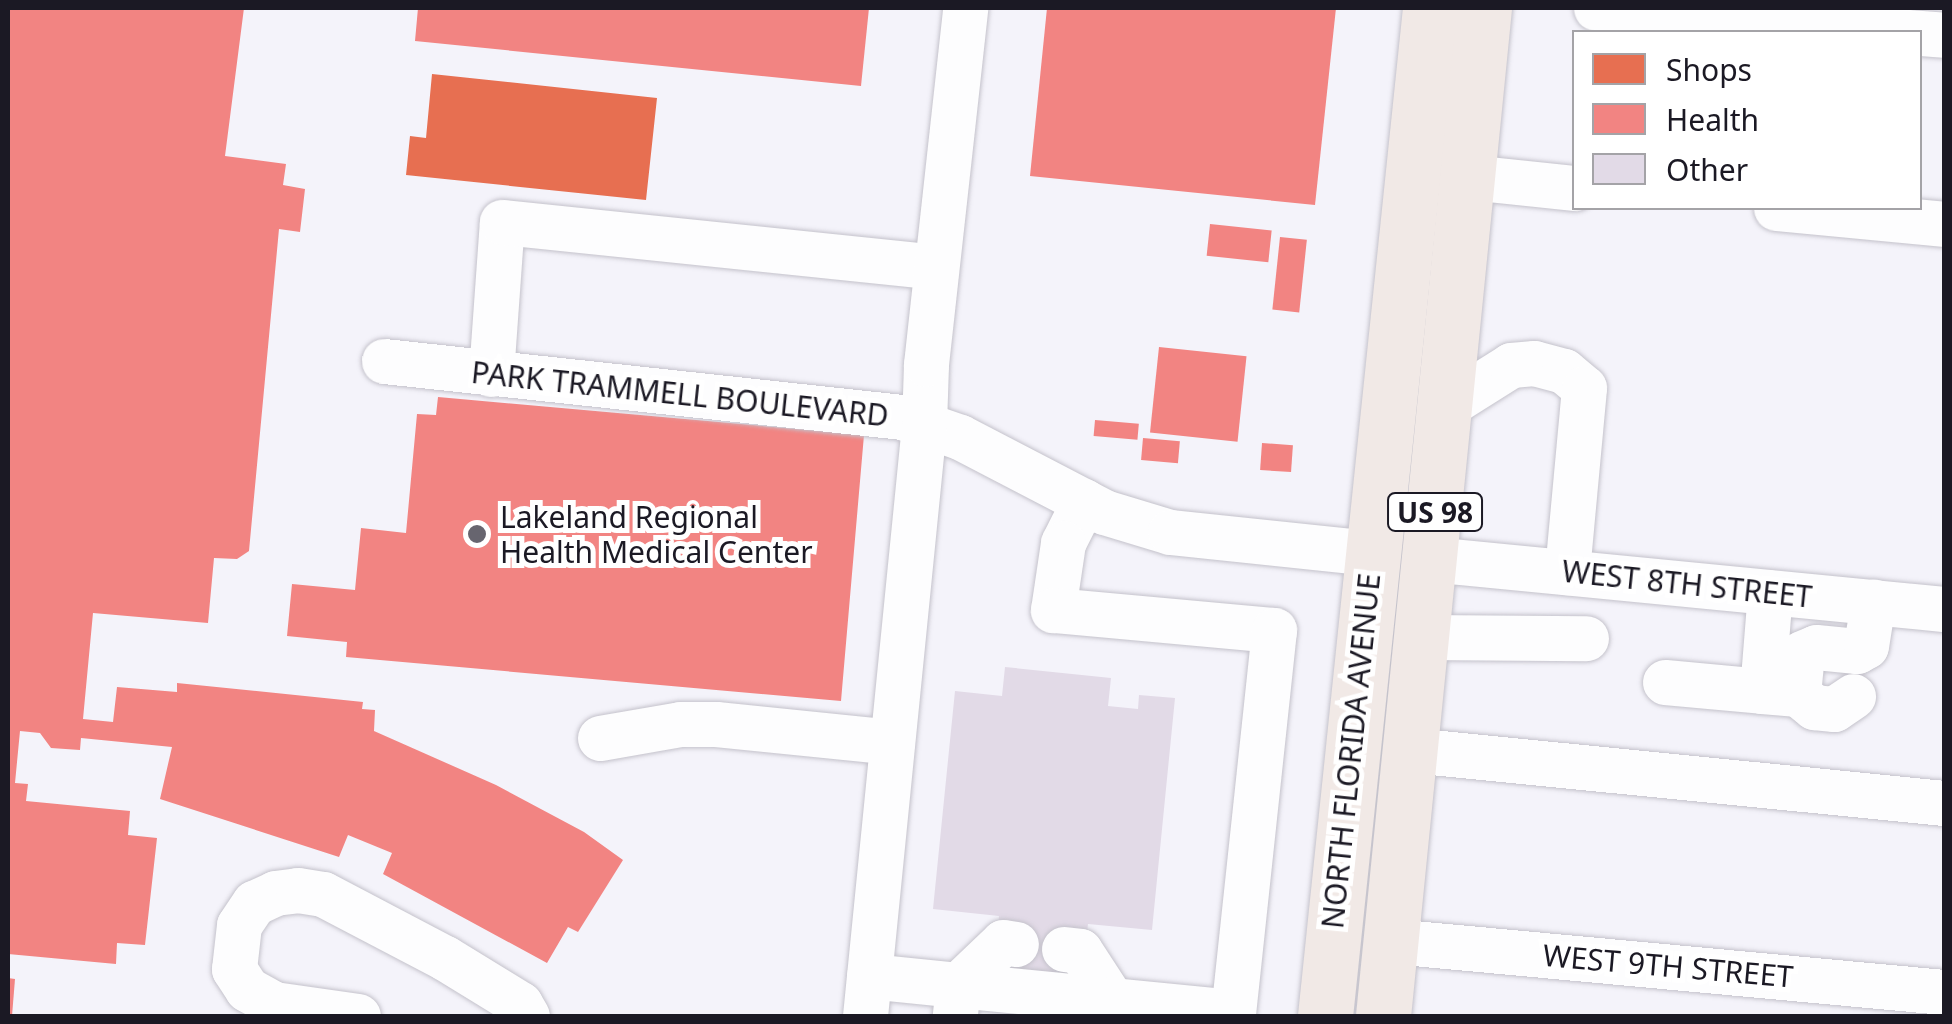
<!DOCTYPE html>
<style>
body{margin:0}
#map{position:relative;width:1952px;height:1024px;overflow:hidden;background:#f4f3fa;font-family:"Noto Sans",sans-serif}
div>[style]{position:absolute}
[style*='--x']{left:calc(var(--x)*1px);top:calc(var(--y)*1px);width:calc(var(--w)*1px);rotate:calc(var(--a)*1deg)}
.shops>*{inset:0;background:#e76f51}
.health>*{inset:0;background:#f28482;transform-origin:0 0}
.building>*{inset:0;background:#e2dae7}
.roads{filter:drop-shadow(0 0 2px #c4c2cb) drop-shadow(0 0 2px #c4c2cb)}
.minor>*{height:45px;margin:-22.5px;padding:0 22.5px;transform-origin:22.5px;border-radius:22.5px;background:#fdfdfe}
.major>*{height:55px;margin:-27.5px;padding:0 27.5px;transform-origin:27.5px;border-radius:27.5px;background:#f1e9e6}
.dots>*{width:28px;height:28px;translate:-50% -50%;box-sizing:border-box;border:5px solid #fff;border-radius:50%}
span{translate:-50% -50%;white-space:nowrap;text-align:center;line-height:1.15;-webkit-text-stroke:10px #fff;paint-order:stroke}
.shield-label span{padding:2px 8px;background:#fff;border:2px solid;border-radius:8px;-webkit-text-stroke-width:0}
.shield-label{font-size:28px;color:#1b1924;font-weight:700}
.street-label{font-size:30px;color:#1b1924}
.poi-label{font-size:30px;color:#1b1924}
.left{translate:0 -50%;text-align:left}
.frame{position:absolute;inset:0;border:10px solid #1b1924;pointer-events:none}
.legend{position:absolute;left:1572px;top:30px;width:350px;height:180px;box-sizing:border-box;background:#fff;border:2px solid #a4a3a7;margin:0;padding:12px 18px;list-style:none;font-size:30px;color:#1b1924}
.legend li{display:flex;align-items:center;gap:20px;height:50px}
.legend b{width:50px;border:2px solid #a4a3a7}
</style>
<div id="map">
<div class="shops">
<i style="clip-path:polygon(432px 74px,657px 98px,646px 200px,406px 175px,410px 136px,426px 138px)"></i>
</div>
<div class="health">
<i style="clip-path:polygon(8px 8px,244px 8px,225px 156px,286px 164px,283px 185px,305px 189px,300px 232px,279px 229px,249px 551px,237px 559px,214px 558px,208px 623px,93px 613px,83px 719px,113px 722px,117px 687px,177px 692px,177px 683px,363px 702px,362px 709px,375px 710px,374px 731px,496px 785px,584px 832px,623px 860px,578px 932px,568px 927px,547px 963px,383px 874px,392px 853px,348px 835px,339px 857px,160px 799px,172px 747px,81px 738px,80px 750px,51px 748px,40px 733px,20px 731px,15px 783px,28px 784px,26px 801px,130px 811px,128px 835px,157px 838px,145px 945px,117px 943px,116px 964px,8px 954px)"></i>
<i style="clip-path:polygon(418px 8px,869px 8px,861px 86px,415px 41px)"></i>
<i style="clip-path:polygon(1047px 8px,1336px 8px,1315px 205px,1030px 176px)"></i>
<i style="left:1210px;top:224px;width:62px;height:32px;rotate:6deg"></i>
<i style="left:1280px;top:237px;width:27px;height:73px;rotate:6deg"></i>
<i style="left:1159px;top:347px;width:88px;height:86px;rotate:6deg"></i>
<i style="clip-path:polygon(438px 397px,864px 435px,841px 701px,346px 657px,347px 642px,287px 636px,292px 584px,355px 590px,361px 528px,406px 533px,417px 414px,436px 415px)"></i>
<i style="left:1095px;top:420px;width:44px;height:16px;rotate:5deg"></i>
<i style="left:1143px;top:438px;width:37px;height:22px;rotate:5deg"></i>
<i style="left:1262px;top:443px;width:31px;height:27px;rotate:4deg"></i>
<i style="clip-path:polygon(8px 978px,15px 979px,12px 1016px,8px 1016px)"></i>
</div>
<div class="building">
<i style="clip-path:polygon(1005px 667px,1111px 678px,1108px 706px,1138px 709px,1139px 695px,1175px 698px,1152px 930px,1088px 924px,1087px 933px,1065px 931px,1061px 976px,1013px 971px,1018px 927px,998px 925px,999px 916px,933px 909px,955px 691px,1002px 696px)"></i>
</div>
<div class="roads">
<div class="minor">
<i style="--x:1596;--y:8;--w:349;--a:4.4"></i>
<i style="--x:1469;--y:177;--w:106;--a:6"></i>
<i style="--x:1776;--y:208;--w:169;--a:5.4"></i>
<i style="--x:384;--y:361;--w:521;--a:6.17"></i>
<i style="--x:902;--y:417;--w:61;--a:19"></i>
<i style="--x:960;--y:437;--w:162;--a:27.5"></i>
<i style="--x:1104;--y:512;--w:69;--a:16.9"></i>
<i style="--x:1170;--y:532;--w:202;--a:6"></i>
<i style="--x:491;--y:374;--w:152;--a:-85.9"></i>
<i style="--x:502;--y:222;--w:436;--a:5.9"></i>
<i style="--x:1446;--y:406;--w:77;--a:-32.2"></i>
<i style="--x:1511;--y:365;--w:23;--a:-5"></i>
<i style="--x:1534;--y:363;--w:31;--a:15"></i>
<i style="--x:1564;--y:371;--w:26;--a:40"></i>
<i style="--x:1584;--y:388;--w:185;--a:95.3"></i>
<i style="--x:1084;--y:501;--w:47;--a:116.6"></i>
<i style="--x:1063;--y:543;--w:68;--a:98.5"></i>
<i style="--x:1053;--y:610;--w:222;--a:5.2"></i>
<i style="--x:1274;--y:630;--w:388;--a:96.1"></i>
<i style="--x:1430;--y:559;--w:516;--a:5.56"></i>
<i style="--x:1423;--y:637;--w:163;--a:0.4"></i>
<i style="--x:1665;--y:682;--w:97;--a:5.3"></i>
<i style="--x:1762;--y:691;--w:99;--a:-85.4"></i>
<i style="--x:1762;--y:691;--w:36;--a:5"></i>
<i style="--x:1798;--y:694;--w:41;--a:-84.4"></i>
<i style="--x:1802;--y:653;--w:15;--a:-23"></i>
<i style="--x:1816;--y:647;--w:41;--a:5.6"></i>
<i style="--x:1857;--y:651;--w:10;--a:-29"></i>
<i style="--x:1866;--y:646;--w:45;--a:-81"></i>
<i style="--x:1798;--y:694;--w:21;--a:39"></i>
<i style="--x:1814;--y:707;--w:20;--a:6"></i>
<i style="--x:1834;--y:709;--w:23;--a:-34"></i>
<i style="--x:600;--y:738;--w:81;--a:-9.9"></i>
<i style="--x:680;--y:724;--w:36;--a:0"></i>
<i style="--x:716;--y:724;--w:177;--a:5.8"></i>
<i style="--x:1411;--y:750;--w:536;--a:5.68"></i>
<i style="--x:1392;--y:941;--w:554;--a:5.28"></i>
<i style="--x:1064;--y:949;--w:16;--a:7"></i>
<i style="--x:1080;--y:951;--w:59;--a:56.9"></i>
<i style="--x:869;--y:976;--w:89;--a:5.8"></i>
<i style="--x:958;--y:985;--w:31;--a:96"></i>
<i style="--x:958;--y:985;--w:276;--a:5.6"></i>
<i style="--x:958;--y:985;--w:62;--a:-43.7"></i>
<i style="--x:1003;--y:942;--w:13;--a:9"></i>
<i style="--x:358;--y:1016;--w:85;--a:-171.9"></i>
<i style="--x:274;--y:1004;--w:31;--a:-151"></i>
<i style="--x:247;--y:989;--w:24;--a:-123"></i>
<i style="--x:234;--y:969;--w:44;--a:-83.5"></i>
<i style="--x:239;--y:925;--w:27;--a:-56"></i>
<i style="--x:254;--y:903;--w:23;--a:-25"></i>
<i style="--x:275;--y:893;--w:23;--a:-7"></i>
<i style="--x:298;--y:890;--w:25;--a:9"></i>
<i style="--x:323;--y:894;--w:138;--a:27.7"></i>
<i style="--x:445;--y:958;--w:88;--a:31.5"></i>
<i style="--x:520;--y:1004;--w:14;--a:60"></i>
<i style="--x:865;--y:1016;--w:594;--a:-84.3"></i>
<i style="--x:924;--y:425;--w:61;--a:-88.1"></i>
<i style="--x:926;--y:364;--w:358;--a:-83.7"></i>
</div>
<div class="major">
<i style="--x:1325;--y:1016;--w:1013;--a:-84.05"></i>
<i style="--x:1383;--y:1016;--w:1013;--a:-84.28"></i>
</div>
</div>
<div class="dots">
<i style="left:477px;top:534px;background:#67656f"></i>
</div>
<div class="shield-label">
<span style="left:1435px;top:512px">US 98</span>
</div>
<div class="street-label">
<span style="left:680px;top:394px;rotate:6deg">PARK TRAMMELL BOULEVARD</span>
<span style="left:1687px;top:584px;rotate:6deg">WEST 8TH STREET</span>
<span style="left:1351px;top:751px;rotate:-84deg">NORTH FLORIDA AVENUE</span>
<span style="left:1668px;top:966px;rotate:5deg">WEST 9TH STREET</span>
</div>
<div class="poi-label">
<span class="left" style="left:500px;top:534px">Lakeland Regional<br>Health Medical Center</span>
</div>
<div class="frame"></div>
<ul class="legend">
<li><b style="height:28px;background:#e76f51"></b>Shops</li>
<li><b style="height:28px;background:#f28482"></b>Health</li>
<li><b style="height:28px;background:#e2dae7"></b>Other</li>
</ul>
</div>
